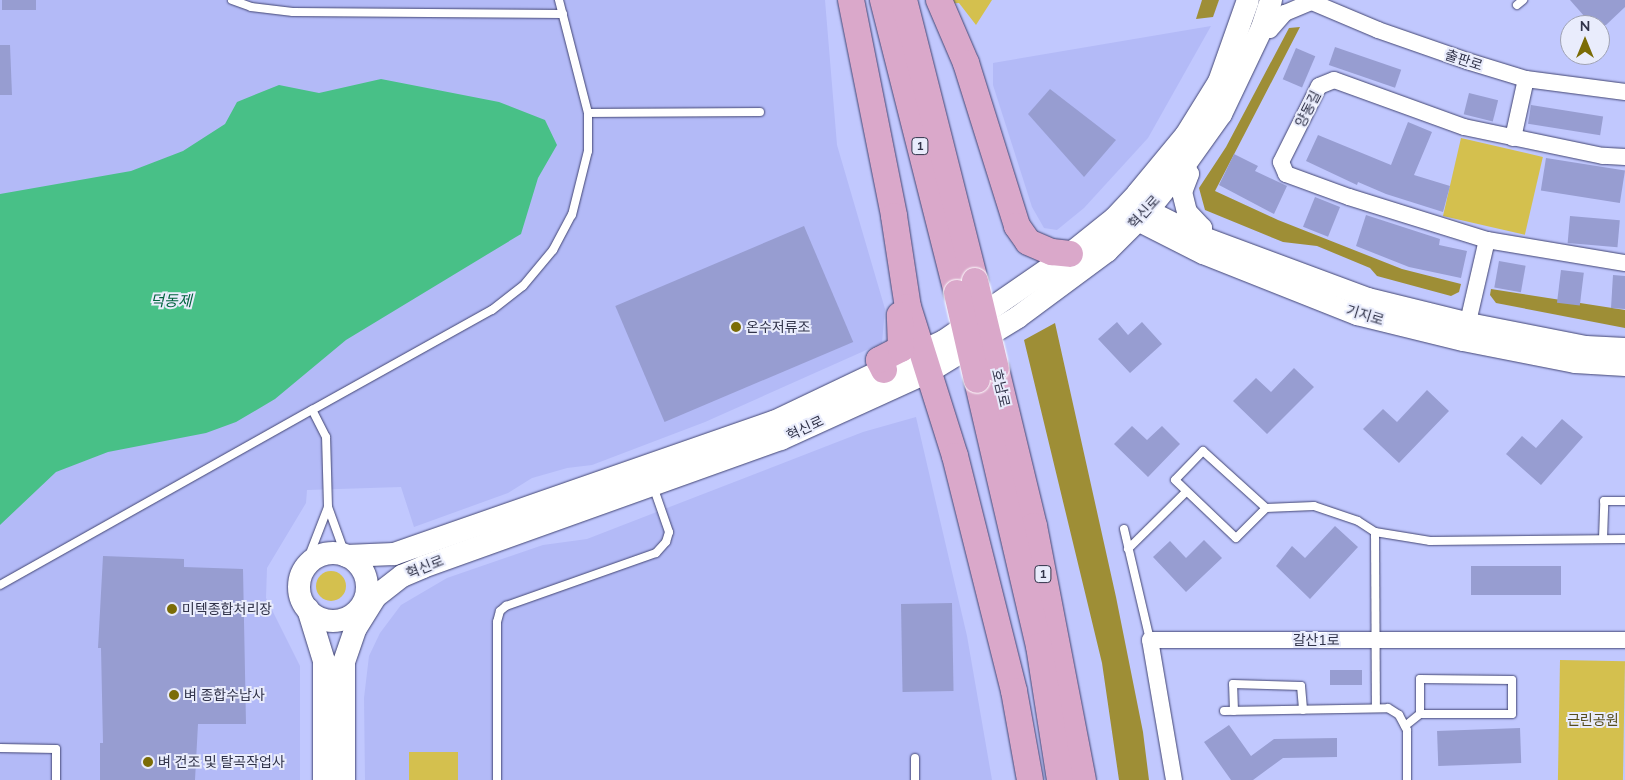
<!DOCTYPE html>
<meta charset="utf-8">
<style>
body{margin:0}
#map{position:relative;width:1625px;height:780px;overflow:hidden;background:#c1c8fe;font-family:Mulish,"Noto Sans KR",sans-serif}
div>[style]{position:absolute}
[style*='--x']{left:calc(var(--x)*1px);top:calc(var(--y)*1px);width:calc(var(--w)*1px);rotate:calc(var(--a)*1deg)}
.built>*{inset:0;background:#b3baf7}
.green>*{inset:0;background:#d4c04e;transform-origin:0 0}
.round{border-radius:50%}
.forest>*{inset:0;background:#9e8e36}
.water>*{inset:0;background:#48c087}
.building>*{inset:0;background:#979dd1;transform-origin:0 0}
.roads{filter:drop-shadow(0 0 1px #424573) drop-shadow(0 0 1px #424573)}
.service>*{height:8px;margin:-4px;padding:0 4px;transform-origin:4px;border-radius:4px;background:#fff}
.minor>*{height:16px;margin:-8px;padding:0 8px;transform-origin:8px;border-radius:8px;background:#fff}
.tertiary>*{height:20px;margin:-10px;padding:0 10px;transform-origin:10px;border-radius:10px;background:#fff}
.secondary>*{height:22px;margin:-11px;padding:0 11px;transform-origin:11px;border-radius:11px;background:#fff}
.secondary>.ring{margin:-11px;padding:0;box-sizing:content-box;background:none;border:22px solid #fff;border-radius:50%}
.trunk>*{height:26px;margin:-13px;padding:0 13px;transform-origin:13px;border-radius:13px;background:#daa8ca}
.bridges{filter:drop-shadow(0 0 1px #fff) drop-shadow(0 0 1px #fff)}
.trunk-bridge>*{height:26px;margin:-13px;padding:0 13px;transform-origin:13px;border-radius:13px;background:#daa8ca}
.dots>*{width:14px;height:14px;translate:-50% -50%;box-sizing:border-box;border:2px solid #e9ecfc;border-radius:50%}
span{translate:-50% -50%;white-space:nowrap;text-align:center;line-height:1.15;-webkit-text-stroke:4px #e9ecfc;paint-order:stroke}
.shield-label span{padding:1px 4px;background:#e9ecfc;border:1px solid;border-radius:4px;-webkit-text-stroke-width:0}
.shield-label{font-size:12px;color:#313349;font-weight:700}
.street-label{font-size:14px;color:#313349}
.poi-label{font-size:14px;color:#313349}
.left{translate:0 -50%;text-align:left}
.park-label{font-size:14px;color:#554c1d}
.water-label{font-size:15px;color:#01623d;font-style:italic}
.north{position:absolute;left:1560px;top:15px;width:50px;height:50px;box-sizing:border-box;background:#e9ecfc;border:1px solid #9fa2b4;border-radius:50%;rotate:0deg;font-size:14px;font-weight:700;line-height:20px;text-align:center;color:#313349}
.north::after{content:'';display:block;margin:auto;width:18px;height:22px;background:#7b6c06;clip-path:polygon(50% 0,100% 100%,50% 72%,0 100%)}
</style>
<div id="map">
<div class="built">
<i style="clip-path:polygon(0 0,825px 0,837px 145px,885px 309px,882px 343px,705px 422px,592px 465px,567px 468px,532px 478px,508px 493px,414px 527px,401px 487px,307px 490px,306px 503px,267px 568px,266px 598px,300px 666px,300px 780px,0 780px)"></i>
<i style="clip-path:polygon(1211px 26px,1148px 138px,1084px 208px,1057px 230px,1044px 228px,1032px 207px,993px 85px,993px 63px)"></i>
<i style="clip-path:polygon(916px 417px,967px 636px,992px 780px,365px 780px,364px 698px,369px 656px,380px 633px,401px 605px,447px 578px,543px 545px,587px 539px,863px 432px)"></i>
</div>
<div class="green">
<i style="clip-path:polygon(944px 0,992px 0,976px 25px,959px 3px,946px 4px)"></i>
<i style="left:1461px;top:138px;width:84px;height:80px;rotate:13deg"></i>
<i class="round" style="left:316px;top:571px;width:30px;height:30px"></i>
<i style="left:1560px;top:660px;width:65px;height:120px;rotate:1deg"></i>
<i style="left:458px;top:752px;width:28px;height:49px;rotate:90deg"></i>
</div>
<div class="forest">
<i style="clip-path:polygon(1202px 0,1219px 0,1213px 17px,1196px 19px)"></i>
<i style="clip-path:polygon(1300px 27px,1215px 191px,1278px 220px,1402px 269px,1461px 284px,1459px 292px,1451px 296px,1377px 276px,1370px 268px,1317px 246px,1283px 242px,1205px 210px,1199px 188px,1226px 147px,1289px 28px)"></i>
<i style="clip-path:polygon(1491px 289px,1625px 310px,1625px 328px,1496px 303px,1490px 295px)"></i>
<i style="clip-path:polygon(1055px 323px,1116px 597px,1143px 732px,1149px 780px,1119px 780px,1102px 663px,1024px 340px)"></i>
</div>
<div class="water">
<i style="clip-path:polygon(381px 79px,499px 102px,545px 120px,557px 145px,538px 178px,521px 234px,346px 340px,275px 399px,236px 422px,206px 433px,108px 452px,56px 472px,0 525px,0 194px,131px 171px,183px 151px,225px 124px,237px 102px,279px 85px,319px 93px)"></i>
</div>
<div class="building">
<i style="left:2px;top:0;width:34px;height:10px"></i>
<i style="clip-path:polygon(1570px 0,1625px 0,1625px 7px,1606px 25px,1592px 25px)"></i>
<i style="clip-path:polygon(0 45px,10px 45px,12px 95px,0 95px)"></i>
<i style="left:1335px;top:47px;width:70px;height:19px;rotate:19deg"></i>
<i style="left:1296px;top:48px;width:21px;height:34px;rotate:23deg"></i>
<i style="clip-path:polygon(1050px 89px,1116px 140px,1084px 177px,1028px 114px)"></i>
<i style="left:1469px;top:93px;width:30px;height:22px;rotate:14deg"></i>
<i style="left:1531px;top:105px;width:73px;height:19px;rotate:9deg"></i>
<i style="clip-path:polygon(1408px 122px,1432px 132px,1414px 175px,1450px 186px,1443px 212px,1386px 194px,1358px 182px,1357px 185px,1306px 161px,1318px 135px,1391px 165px)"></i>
<i style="clip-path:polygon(1234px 154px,1258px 166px,1255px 171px,1287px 186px,1274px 214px,1219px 185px)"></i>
<i style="left:1546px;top:158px;width:80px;height:33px;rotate:9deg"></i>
<i style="left:1315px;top:197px;width:27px;height:32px;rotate:22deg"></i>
<i style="clip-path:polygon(1366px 215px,1440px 239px,1439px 245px,1467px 251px,1461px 278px,1409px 267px,1356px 246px)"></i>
<i style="left:1570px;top:216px;width:50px;height:27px;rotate:5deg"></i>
<i style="left:804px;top:226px;width:126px;height:205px;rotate:67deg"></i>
<i style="left:1499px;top:261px;width:27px;height:27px;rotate:10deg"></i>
<i style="left:1561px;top:270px;width:23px;height:33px;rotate:7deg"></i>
<i style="clip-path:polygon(1613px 275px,1625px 276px,1625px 309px,1611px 308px)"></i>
<i style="clip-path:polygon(1117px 322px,1128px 335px,1142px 322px,1162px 344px,1130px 373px,1098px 339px)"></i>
<i style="clip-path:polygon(1294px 368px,1314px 387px,1267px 434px,1233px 401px,1256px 378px,1271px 392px)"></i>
<i style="clip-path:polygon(1427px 390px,1449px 411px,1399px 463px,1363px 429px,1383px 409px,1397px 422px)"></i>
<i style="clip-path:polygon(1562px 419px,1583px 437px,1541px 485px,1506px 454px,1522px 436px,1536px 448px)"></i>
<i style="clip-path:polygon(1132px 426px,1147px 440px,1162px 426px,1180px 444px,1148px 477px,1114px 444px)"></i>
<i style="clip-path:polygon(1335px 526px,1358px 547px,1310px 599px,1276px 566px,1292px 546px,1305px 558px)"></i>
<i style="clip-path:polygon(1204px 540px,1222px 558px,1186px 592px,1153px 557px,1170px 541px,1186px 558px)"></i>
<i style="clip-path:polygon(103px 556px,184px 559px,184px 567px,243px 569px,246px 724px,198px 724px,195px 780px,100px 780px,100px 743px,103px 743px,101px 648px,98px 648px)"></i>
<i style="left:1561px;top:566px;width:29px;height:90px;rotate:90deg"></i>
<i style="left:952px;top:603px;width:88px;height:51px;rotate:89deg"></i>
<i style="left:1330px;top:670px;width:32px;height:15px"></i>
<i style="clip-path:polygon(1229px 725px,1251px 756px,1274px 739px,1337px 738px,1337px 757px,1283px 758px,1253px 780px,1231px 780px,1204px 742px)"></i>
<i style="left:1520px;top:728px;width:35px;height:83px;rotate:88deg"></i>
</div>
<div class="roads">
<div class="service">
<i style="--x:232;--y:0;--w:20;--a:20"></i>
<i style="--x:251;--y:7;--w:42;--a:6.8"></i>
<i style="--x:293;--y:12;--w:270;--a:0.4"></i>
<i style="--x:1517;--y:5;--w:8;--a:-40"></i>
<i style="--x:588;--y:113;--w:172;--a:-0.3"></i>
<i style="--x:1266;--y:508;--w:85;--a:-137.9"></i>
<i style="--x:1203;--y:451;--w:40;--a:134"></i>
<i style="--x:1175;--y:480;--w:84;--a:43.6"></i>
<i style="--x:1236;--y:538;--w:42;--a:-45"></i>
<i style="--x:1266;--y:508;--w:48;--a:-2.4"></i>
<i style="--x:1314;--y:506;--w:46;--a:18.8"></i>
<i style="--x:1358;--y:521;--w:20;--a:33"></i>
<i style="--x:1375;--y:532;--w:56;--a:9.3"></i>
<i style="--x:1430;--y:541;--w:195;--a:-0.6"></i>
<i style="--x:1124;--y:529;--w:114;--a:76.8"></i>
<i style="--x:1375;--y:532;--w:176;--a:89.7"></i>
<i style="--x:1603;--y:539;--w:38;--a:-88"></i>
<i style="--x:1604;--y:501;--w:21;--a:0"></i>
<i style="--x:1128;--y:549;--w:81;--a:-44.5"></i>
<i style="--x:345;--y:554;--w:50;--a:-109.9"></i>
<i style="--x:328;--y:507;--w:70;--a:-91.6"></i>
<i style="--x:326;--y:437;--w:30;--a:-117"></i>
<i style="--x:312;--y:410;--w:206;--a:-29.1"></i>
<i style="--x:492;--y:310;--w:39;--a:-38"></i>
<i style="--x:523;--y:286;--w:47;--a:-50.2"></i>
<i style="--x:553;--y:250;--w:40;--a:-62"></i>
<i style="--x:572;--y:215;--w:66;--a:-76"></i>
<i style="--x:588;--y:151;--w:38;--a:-90"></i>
<i style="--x:588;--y:113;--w:117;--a:-104.4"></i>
<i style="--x:304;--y:569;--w:66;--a:-68.8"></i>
<i style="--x:0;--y:585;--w:358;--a:-29.3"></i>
<i style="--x:1224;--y:711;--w:164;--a:-1"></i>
<i style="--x:1388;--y:708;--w:13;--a:32"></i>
<i style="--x:1399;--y:715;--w:17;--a:62"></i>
<i style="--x:1407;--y:730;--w:50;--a:90"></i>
<i style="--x:1234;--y:711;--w:27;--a:-92"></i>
<i style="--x:1233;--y:684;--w:68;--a:1.7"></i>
<i style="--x:1301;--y:686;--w:24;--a:85"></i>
<i style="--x:1405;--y:726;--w:19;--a:-39"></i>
<i style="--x:1420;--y:714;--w:92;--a:0"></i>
<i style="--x:1512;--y:714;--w:34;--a:-90"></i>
<i style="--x:1512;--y:680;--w:92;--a:-179.4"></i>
<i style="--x:1420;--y:679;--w:35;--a:90"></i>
<i style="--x:0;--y:748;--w:56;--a:1"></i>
<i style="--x:56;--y:749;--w:31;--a:90"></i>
<i style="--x:497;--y:780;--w:158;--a:-90"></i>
<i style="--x:497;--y:622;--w:11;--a:-75"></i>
<i style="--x:500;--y:611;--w:8;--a:-40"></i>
<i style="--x:506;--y:606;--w:159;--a:-19.5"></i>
<i style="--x:656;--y:553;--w:15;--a:-48"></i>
<i style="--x:666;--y:542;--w:10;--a:-73"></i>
<i style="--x:669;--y:532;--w:49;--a:-109.2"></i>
<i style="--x:915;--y:780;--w:22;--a:-90"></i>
</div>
<div class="minor">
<i style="--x:1307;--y:0;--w:77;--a:22.9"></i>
<i style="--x:1378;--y:30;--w:94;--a:19.2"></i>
<i style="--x:1467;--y:61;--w:62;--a:17"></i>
<i style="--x:1526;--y:79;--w:100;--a:7.5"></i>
<i style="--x:1262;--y:28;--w:8;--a:14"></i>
<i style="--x:1270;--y:30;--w:23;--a:-49"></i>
<i style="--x:1285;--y:13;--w:26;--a:-23"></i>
<i style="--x:1513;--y:138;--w:60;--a:-77.6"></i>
<i style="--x:1625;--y:157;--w:22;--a:-177"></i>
<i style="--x:1603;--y:156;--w:142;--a:-168.2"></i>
<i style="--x:1464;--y:127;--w:138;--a:-160.1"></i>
<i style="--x:1334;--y:80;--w:16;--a:158"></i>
<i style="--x:1319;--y:86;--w:85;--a:116.6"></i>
<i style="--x:1281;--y:162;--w:13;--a:67"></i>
<i style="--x:1286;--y:174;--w:67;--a:20.1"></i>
<i style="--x:1349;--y:197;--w:145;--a:17.3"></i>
<i style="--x:1487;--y:240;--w:140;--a:9.5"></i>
<i style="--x:1468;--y:322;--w:84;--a:-77"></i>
<i style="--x:1174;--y:780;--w:142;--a:-99.7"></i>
<i style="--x:1150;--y:640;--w:475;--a:0"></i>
</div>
<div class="tertiary">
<i style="--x:1183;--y:167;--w:9;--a:49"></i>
<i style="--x:1189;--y:174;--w:19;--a:111"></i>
<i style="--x:1182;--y:192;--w:21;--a:76"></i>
<i style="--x:1187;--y:212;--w:22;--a:47"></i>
<i style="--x:1202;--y:228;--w:8;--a:120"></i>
<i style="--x:1134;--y:203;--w:72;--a:26.6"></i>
<i style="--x:1198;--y:235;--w:181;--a:20.3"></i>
<i style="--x:1368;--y:298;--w:109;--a:13.8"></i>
<i style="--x:1474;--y:324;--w:114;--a:11.1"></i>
<i style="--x:1586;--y:346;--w:39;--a:3"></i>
<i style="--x:1124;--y:214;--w:89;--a:26.9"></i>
<i style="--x:1203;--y:254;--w:166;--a:21.6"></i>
<i style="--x:1357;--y:315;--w:109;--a:13.8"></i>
<i style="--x:1463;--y:341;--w:114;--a:11.1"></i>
<i style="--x:1575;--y:363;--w:50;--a:3.4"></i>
</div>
<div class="secondary">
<i class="ring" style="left:299px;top:553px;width:46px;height:46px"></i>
<i style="--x:346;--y:556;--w:48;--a:-2.4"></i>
<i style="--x:394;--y:554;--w:402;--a:-19.2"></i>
<i style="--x:774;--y:422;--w:188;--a:-25.5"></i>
<i style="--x:944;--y:341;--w:153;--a:-34.6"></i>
<i style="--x:1070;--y:254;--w:58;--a:-38.7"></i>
<i style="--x:1115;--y:218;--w:34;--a:-47"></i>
<i style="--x:1138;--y:193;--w:75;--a:-50.4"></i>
<i style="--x:1186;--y:135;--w:62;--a:-58.1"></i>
<i style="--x:1219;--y:82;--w:87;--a:-70.5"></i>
<i style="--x:308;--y:609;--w:54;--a:72.9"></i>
<i style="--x:324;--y:661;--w:119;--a:90"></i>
<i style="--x:344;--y:780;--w:118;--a:-90"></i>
<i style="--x:344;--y:662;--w:36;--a:-71"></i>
<i style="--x:356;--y:628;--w:36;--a:-58"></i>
<i style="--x:375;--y:597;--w:34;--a:-38"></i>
<i style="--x:402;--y:576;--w:23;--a:-23"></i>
<i style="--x:423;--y:567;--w:380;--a:-19.7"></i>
<i style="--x:781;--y:439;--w:162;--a:-24.5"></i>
<i style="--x:928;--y:372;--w:105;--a:-31.4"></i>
<i style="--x:1018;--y:317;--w:111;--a:-36.6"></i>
<i style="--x:1107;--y:251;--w:58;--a:-45"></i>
<i style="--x:1148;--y:210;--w:55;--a:-50.9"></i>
<i style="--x:1183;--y:167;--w:65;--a:-54.4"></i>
<i style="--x:1221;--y:114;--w:95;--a:-64.5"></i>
<i style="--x:1262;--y:28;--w:29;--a:-72"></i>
</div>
<div class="trunk">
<i style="--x:851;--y:0;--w:220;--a:78.7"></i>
<i style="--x:894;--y:216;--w:92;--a:81.3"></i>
<i style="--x:908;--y:307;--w:156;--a:72.5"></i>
<i style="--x:955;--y:456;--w:242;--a:75.9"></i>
<i style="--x:1014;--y:691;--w:90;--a:79.8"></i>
<i style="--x:883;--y:0;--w:302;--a:75.8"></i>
<i style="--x:904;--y:0;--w:290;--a:75.8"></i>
<i style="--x:939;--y:0;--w:69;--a:66.8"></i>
<i style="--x:966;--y:63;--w:171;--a:72.6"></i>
<i style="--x:1017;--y:226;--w:19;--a:55"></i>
<i style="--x:1028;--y:242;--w:26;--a:23"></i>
<i style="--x:1052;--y:252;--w:18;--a:6"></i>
<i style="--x:996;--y:369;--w:162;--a:76.4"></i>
<i style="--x:1034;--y:526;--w:259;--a:79.1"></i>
<i style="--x:884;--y:370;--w:11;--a:-117"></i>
<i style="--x:879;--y:360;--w:25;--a:-27"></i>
<i style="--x:901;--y:349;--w:34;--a:-92"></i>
<i style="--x:977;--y:380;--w:273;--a:76.9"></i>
<i style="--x:1039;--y:646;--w:136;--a:81.1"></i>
</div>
</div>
<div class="bridges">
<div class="trunk-bridge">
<i style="--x:975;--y:281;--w:90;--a:76.6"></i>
<i style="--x:957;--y:293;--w:89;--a:77.1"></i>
</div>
</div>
<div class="dots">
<i style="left:736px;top:327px;background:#7b6c06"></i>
<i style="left:172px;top:609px;background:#7b6c06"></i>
<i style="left:174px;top:695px;background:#7b6c06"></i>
<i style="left:148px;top:762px;background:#7b6c06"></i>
</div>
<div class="shield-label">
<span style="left:920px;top:146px">1</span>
<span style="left:1043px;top:574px">1</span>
</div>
<div class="street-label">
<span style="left:1464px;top:60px;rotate:18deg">출판로</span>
<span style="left:1308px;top:109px;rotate:-63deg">양동길</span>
<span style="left:1144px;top:212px;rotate:-48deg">혁신로</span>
<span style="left:1365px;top:315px;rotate:17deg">기지로</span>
<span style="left:1001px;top:388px;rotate:77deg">호남로</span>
<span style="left:805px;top:428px;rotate:-25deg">혁신로</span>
<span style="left:425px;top:567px;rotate:-22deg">혁신로</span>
<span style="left:1316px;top:640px">갈산1로</span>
</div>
<div class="poi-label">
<span class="left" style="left:746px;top:327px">온수저류조</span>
<span class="left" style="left:182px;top:609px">미텍종합처리장</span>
<span class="left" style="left:184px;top:695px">벼 종합수납사</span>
<span class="left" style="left:158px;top:762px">벼 건조 및 탈곡작업사</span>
</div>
<div class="park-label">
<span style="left:1593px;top:720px">근린공원</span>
</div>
<div class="water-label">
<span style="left:171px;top:301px">덕동제</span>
</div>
<div class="north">N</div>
</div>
